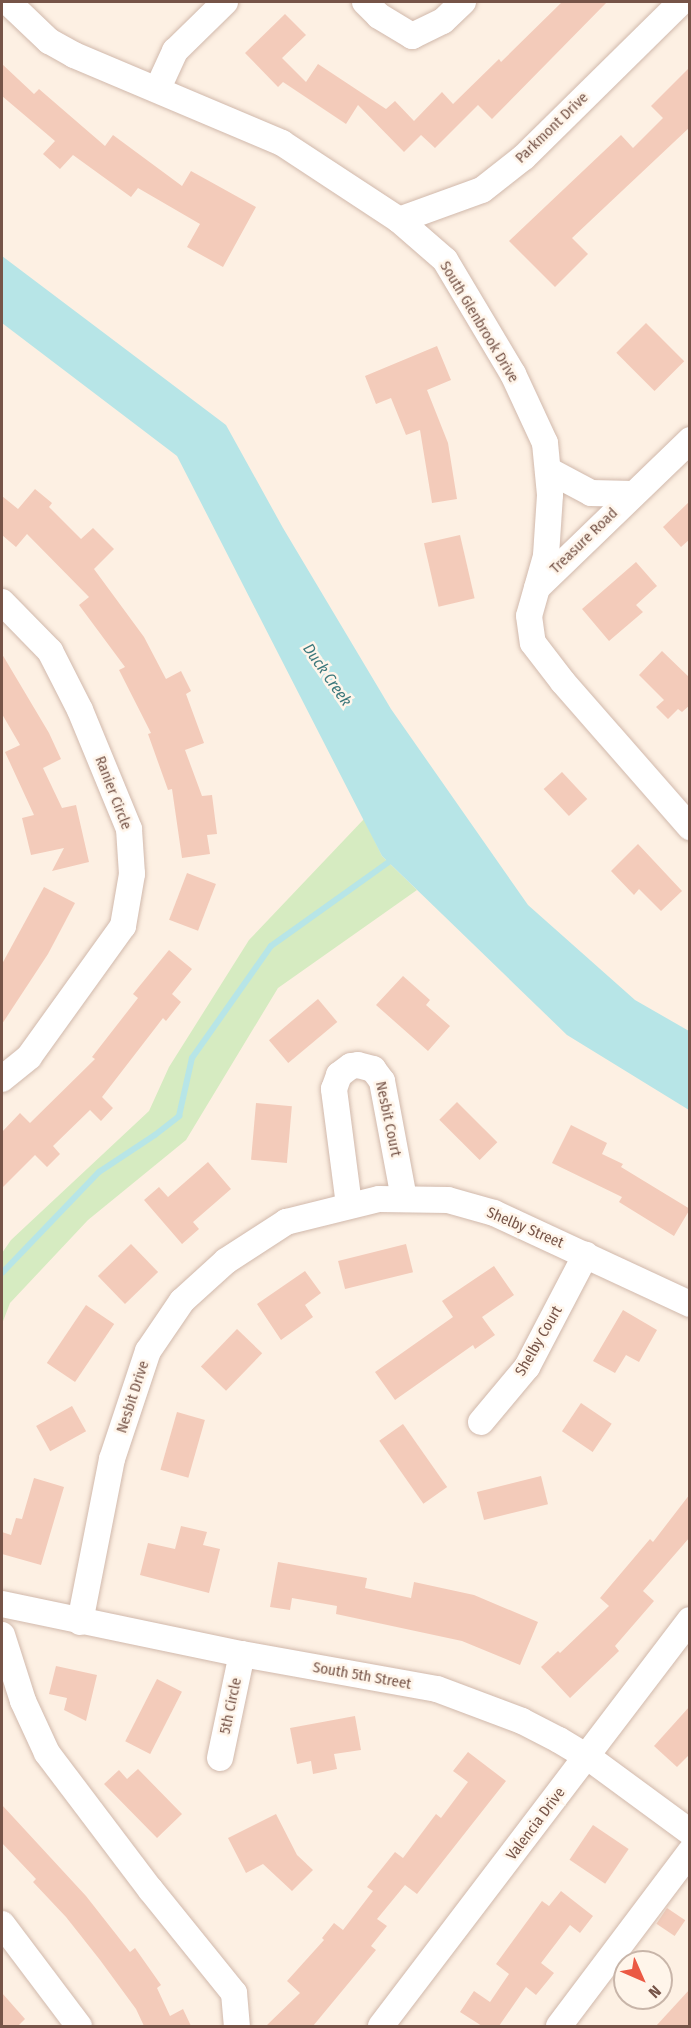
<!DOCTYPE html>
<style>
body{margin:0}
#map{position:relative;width:691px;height:2028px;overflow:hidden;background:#fdf0e3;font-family:"Fira Sans Condensed",sans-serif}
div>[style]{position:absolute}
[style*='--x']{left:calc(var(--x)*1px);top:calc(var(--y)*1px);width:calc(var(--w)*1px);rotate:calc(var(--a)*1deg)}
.green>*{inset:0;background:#d6ebc1}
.water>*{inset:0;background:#b7e5e7}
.stream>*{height:6px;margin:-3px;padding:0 3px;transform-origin:3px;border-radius:3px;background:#b7e5e7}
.building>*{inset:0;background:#f3cbba;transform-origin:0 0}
.roads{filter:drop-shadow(0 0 2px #d1b9ac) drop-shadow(0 0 2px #d1b9ac)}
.minor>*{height:26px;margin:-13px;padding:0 13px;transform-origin:13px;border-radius:13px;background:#fff}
span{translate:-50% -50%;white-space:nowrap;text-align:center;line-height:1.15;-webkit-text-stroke:5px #fff5ea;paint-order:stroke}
.street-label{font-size:15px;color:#765448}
.water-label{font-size:16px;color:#3c787c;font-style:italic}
.frame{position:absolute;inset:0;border:3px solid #765448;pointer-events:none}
.north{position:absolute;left:613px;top:1950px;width:60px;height:60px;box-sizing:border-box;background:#fff5ea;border:2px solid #c8b5a9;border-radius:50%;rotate:135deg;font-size:16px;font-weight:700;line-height:24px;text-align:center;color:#765448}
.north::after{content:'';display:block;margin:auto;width:21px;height:27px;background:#eb5944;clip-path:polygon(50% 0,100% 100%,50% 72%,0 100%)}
</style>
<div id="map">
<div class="green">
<i style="clip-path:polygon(364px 819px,382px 856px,417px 890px,278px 988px,186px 1140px,88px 1220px,10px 1303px,2px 1324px,2px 1253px,11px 1240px,149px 1111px,169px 1067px,249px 940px)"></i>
</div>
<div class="water">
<i style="clip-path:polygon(2px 256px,226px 425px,283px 528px,391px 709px,528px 905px,635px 1000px,689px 1031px,689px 1110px,567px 1035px,382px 856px,177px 456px,2px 323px)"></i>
</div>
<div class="stream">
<i style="--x:2;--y:1273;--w:140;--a:-46.2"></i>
<i style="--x:99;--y:1172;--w:67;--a:-33.5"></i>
<i style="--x:155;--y:1135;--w:31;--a:-38"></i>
<i style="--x:179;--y:1116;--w:59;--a:-77.4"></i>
<i style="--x:192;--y:1058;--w:137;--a:-54.8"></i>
<i style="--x:271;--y:946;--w:150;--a:-35.5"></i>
</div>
<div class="building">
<i style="clip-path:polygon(562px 2px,607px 2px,492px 119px,478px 105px,435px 148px,421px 135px,404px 152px,358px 105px,346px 124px,283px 82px,278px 87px,245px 53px,285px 14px,306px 35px,282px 58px,306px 82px,318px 64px,386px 109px,395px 101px,414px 121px,442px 92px,453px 104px,499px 59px,501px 62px)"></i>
<i style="clip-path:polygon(2px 64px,34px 94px,39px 89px,105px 146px,113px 135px,182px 186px,191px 171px,256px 207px,223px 267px,187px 247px,200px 224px,138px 188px,131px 197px,73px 155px,60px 169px,43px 154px,55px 141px,2px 96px)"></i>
<i style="clip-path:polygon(690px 67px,690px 127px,572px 238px,588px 254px,555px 287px,509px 241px,621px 135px,633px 148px,663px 118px,651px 106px)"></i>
<i style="left:646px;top:323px;width:54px;height:42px;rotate:45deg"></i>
<i style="clip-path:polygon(437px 346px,451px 380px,427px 390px,448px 443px,457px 499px,432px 503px,420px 430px,406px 435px,391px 398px,376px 404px,365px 376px)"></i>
<i style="clip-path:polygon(35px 489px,52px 503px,49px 507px,81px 539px,93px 528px,114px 549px,94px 569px,144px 637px,166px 679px,181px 671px,191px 691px,186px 694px,204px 743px,185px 750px,202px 796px,212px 795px,217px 834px,207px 835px,210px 854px,182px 858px,172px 789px,168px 790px,148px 734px,151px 733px,119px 670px,125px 667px,79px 605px,89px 597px,27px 534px,16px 547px,2px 535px,2px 496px,18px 509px)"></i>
<i style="clip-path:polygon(690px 501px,690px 539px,681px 547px,663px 527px)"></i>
<i style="left:460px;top:535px;width:65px;height:37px;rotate:77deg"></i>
<i style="clip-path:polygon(636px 562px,657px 586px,636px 605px,643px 612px,609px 641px,582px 609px)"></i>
<i style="clip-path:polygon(662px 651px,690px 678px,690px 705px,682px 712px,678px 709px,668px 719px,656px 707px,664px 700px,639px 675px)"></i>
<i style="clip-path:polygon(2px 654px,49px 733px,61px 759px,43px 768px,62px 808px,76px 805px,89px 862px,52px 871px,64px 848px,31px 855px,22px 818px,34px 815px,5px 752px,20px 745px,2px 714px)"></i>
<i style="left:562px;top:772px;width:37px;height:25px;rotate:47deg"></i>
<i style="clip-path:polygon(638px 844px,682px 891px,661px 911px,639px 889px,634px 895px,611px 871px)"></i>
<i style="left:187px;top:873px;width:31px;height:50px;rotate:21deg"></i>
<i style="clip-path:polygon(44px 887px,75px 903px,48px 954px,2px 1024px,2px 964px)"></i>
<i style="clip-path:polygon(169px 950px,192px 969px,172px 994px,181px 1002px,166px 1021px,163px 1018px,102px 1097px,113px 1108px,101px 1121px,90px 1110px,53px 1146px,60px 1154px,47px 1167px,35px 1155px,2px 1188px,2px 1132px,20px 1113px,30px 1123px,95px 1059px,92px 1057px,138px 998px,133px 994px)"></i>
<i style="clip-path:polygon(403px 976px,430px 1000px,426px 1005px,450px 1026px,428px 1051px,376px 1005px)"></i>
<i style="left:318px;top:999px;width:30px;height:64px;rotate:50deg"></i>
<i style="left:457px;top:1102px;width:57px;height:25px;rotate:45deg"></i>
<i style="left:256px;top:1103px;width:36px;height:57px;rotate:5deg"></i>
<i style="clip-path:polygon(571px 1125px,607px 1143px,602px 1154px,623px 1164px,621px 1167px,690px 1209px,674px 1236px,619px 1202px,622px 1197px,552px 1163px)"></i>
<i style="clip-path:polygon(208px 1162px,231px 1189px,193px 1222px,199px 1229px,182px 1244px,144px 1200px,159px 1187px,168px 1197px)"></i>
<i style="left:131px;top:1244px;width:39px;height:46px;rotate:46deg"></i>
<i style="left:406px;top:1244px;width:29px;height:70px;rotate:76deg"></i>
<i style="clip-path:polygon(494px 1266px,514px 1295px,482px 1317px,495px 1335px,475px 1349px,473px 1345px,395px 1400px,375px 1372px,453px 1317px,442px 1301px)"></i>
<i style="clip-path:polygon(305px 1271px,321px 1293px,305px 1305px,313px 1317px,281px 1340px,257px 1304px)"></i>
<i style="left:86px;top:1305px;width:34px;height:70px;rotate:34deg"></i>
<i style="clip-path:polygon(623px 1310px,657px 1330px,639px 1362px,626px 1355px,615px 1373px,593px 1361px)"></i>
<i style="left:237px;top:1329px;width:35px;height:52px;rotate:44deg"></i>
<i style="left:581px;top:1403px;width:37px;height:34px;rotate:34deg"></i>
<i style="left:72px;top:1406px;width:29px;height:41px;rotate:61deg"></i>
<i style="left:177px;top:1412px;width:29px;height:60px;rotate:16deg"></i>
<i style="left:403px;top:1424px;width:77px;height:29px;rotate:55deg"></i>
<i style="left:541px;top:1476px;width:29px;height:66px;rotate:76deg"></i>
<i style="clip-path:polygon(34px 1478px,64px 1487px,41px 1565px,2px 1554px,2px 1532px,11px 1535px,16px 1518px,22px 1519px)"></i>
<i style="clip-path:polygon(690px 1494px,690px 1537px,643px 1591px,654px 1601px,615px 1646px,619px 1651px,570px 1698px,541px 1667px,558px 1651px,560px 1653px,609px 1606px,600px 1598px,650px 1539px,653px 1542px)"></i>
<i style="clip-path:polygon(181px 1526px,207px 1532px,203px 1545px,220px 1549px,209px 1593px,140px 1575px,148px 1543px,175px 1549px)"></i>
<i style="clip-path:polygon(278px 1562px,367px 1578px,365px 1588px,411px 1598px,414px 1582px,474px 1595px,538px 1622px,520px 1665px,462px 1641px,336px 1614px,337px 1606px,292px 1598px,290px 1610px,270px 1607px)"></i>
<i style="clip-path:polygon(56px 1666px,97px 1675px,86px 1721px,64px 1710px,67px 1698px,49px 1694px)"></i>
<i style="left:157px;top:1679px;width:28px;height:70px;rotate:27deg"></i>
<i style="clip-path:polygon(690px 1706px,690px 1754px,677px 1767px,654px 1746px)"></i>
<i style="clip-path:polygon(355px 1716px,361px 1750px,334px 1754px,337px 1769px,313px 1774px,311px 1761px,297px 1764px,290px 1728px)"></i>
<i style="clip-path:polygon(468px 1752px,506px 1781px,417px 1894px,405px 1885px,377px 1919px,387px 1926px,371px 1946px,376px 1950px,313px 2026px,266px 2026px,300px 1993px,287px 1981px,324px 1940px,322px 1938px,334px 1923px,343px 1930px,373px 1891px,367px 1887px,395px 1852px,403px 1858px,436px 1814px,441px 1818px,468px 1782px,453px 1771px)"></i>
<i style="clip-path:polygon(138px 1769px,182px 1814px,157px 1838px,104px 1784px,119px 1770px,127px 1779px)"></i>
<i style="clip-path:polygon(2px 1805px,86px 1896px,130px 1952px,135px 1948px,161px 1985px,157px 1988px,170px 2016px,183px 2009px,191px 2026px,144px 2026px,136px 2009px,100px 1960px,66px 1917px,33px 1882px,36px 1879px,2px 1843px)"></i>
<i style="clip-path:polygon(276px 1814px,297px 1855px,313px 1870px,292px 1891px,263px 1864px,246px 1873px,228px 1838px)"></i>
<i style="left:593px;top:1825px;width:43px;height:42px;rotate:34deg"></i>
<i style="clip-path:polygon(561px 1891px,593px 1916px,580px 1933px,570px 1925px,541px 1963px,554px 1973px,536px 1995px,526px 1987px,499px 2026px,482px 2026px,460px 2012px,474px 1991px,490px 2002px,509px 1974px,496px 1964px,542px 1901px,549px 1906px)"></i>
<i style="left:667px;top:1908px;width:22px;height:19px;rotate:34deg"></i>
<i style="clip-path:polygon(690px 1989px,690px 2026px,656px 2026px)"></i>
<i style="clip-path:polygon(2px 1993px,25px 2019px,18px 2026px,2px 2026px)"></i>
</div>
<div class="roads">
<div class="minor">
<i style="--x:8;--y:2;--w:57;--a:43.6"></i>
<i style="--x:49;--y:41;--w:29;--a:29"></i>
<i style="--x:74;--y:55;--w:226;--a:22.9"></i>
<i style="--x:282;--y:143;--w:140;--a:33.3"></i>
<i style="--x:399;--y:220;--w:61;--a:41"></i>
<i style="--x:445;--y:260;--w:133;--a:59.2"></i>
<i style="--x:513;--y:374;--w:76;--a:65.1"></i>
<i style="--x:545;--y:443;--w:52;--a:84.5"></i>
<i style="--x:550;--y:495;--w:61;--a:93.8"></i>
<i style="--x:546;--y:556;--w:62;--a:105.8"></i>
<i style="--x:529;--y:616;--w:27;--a:82"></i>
<i style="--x:533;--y:643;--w:49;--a:52.4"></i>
<i style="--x:563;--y:682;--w:193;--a:48.8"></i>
<i style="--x:365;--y:2;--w:20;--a:45"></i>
<i style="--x:379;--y:16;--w:39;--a:31"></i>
<i style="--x:412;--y:36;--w:34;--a:-26"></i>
<i style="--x:443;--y:21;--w:28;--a:-44"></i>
<i style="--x:158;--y:88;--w:41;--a:-65.3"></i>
<i style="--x:175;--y:51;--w:70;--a:-44.4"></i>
<i style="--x:399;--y:220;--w:88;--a:-19.9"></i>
<i style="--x:482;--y:190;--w:53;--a:-38.2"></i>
<i style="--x:524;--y:157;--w:221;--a:-44.6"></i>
<i style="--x:548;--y:470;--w:49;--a:28.1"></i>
<i style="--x:591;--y:493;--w:42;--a:1.4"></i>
<i style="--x:537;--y:588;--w:213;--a:-44"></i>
<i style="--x:2;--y:602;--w:69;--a:45.6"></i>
<i style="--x:50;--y:651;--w:66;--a:63"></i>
<i style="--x:80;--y:710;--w:129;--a:67.6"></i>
<i style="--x:129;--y:829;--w:45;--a:86.2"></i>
<i style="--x:132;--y:874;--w:53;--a:99.8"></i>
<i style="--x:123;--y:926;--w:161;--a:125.7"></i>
<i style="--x:29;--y:1057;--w:35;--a:141"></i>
<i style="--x:349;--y:1205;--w:117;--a:-97.4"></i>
<i style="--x:334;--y:1089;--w:15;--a:-70"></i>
<i style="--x:339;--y:1075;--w:15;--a:-37"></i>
<i style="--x:351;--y:1066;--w:7;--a:-8"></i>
<i style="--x:358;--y:1065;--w:16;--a:15"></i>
<i style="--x:373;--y:1069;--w:15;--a:53"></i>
<i style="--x:382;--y:1081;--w:119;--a:79.4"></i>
<i style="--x:481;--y:1422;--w:72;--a:-50.1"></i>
<i style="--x:527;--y:1367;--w:127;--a:-62.4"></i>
<i style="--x:2;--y:1604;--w:245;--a:11.8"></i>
<i style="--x:242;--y:1654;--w:198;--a:10.2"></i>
<i style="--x:437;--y:1689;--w:91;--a:20.6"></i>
<i style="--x:522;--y:1721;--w:42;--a:27.2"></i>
<i style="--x:559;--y:1740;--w:39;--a:31"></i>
<i style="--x:592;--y:1760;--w:122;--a:36.3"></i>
<i style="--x:80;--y:1622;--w:166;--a:-78.9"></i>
<i style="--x:112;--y:1459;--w:114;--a:-71.6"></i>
<i style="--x:148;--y:1351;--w:60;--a:-55.8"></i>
<i style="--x:182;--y:1301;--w:59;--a:-42.3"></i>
<i style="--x:226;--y:1261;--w:72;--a:-33"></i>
<i style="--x:286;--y:1222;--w:96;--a:-13.9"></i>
<i style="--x:379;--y:1199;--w:69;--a:0.8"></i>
<i style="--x:448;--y:1200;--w:48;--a:15.8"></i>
<i style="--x:494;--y:1213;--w:216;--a:24.9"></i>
<i style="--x:2;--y:1635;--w:69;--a:72.3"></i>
<i style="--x:23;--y:1701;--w:57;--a:65.2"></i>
<i style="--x:47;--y:1753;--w:171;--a:52.9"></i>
<i style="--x:150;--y:1889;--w:134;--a:51.1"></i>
<i style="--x:234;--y:1993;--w:33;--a:85"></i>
<i style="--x:220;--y:1758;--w:106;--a:-78.1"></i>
<i style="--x:2;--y:1924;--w:128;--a:53"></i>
<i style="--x:381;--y:2026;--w:510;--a:-52.73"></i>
<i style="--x:559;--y:2026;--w:218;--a:-53"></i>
</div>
</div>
<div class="street-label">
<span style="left:552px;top:128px;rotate:-44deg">Parkmont Drive</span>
<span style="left:479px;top:322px;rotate:59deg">South Glenbrook Drive</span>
<span style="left:584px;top:541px;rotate:-44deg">Treasure Road</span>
<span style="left:113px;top:793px;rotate:69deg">Ranier Circle</span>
<span style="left:388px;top:1119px;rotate:78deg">Nesbit Court</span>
<span style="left:525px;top:1228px;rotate:23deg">Shelby Street</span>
<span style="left:539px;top:1341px;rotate:-60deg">Shelby Court</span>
<span style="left:133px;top:1397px;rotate:-72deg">Nesbit Drive</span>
<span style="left:362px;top:1676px;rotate:10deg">South 5th Street</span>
<span style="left:231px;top:1706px;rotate:-78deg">5th Circle</span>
<span style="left:536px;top:1824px;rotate:-53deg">Valencia Drive</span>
</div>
<div class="water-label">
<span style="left:327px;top:675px;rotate:55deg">Duck Creek</span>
</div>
<div class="frame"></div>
<div class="north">N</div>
</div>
